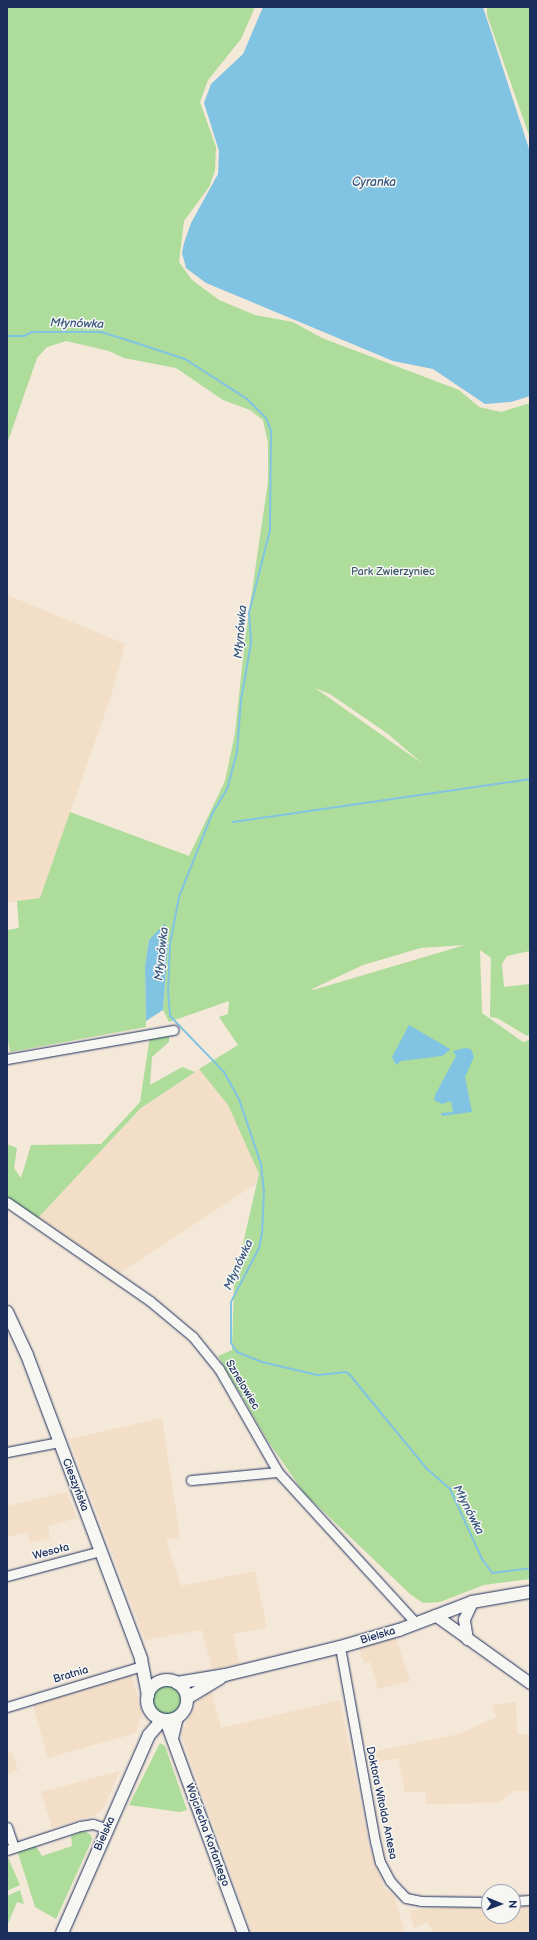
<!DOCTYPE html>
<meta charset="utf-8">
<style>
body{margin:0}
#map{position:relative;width:537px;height:1940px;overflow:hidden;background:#f4e8d9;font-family:"Balsamiq Sans",sans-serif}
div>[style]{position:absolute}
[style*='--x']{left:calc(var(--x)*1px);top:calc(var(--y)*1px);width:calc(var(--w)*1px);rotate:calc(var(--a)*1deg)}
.built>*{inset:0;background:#f3dec8}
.green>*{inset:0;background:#aedc9b}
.round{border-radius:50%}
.water>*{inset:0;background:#81c3e2}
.stream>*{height:2px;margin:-1px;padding:0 1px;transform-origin:1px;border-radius:1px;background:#81c3e2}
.roads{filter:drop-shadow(0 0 1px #1b2f5e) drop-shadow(0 0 1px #1b2f5e)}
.minor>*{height:9px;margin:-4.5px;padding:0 4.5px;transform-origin:4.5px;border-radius:4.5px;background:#f6f6f2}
.tertiary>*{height:11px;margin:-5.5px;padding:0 5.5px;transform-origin:5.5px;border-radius:5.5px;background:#f6f6f2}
.secondary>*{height:12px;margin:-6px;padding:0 6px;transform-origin:6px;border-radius:6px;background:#f6f6f2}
.secondary>.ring{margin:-6px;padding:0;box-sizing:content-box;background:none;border:12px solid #f6f6f2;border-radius:50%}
span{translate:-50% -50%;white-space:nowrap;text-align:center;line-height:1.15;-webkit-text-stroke:3px #f6f6f2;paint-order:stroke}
.park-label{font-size:11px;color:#405a6d}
.street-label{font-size:11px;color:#1b2f5e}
.water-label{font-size:12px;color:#34547f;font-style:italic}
.frame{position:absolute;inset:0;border:8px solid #1b2f5e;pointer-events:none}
.north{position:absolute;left:481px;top:1884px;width:40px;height:40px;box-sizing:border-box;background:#f6f6f2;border:1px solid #9ea6b7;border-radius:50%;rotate:91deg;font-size:11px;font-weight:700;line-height:16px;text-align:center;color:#1b2f5e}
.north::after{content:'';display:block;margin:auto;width:14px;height:18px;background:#1b2f5e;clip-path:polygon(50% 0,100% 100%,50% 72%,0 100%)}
</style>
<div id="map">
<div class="built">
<i style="clip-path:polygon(7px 595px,125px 644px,111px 696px,40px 898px,7px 903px)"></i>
<i style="clip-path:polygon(199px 1069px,228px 1105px,252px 1152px,259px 1175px,257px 1183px,117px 1275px,35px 1221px,141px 1108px)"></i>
<i style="clip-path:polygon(162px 1418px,180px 1537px,166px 1540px,181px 1586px,255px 1571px,267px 1628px,233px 1634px,239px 1664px,212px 1669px,202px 1630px,145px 1640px,69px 1439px)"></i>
<i style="clip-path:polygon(67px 1492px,77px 1518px,48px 1526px,50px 1538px,30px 1543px,27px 1532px,7px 1537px,7px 1506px)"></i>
<i style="clip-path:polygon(396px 1638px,410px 1681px,378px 1689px,370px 1662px,364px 1663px,359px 1648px)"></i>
<i style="clip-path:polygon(132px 1675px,142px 1713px,136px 1733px,48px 1758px,33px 1705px)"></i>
<i style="clip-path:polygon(211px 1691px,221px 1728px,340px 1700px,369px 1845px,384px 1888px,394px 1896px,405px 1933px,252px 1933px,181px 1734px,197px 1702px)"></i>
<i style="clip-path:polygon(516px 1702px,517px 1734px,530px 1734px,530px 1798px,527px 1791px,514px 1791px,498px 1803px,425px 1804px,426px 1792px,405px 1792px,398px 1758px,368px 1764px,366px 1753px,459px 1734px,496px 1717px,492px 1705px)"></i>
<i style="clip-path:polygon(12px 1752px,18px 1770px,7px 1774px,7px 1754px)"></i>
<i style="clip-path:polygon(120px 1771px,103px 1809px,95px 1815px,52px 1828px,41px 1792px)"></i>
<i style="clip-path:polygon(530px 1904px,530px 1933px,433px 1933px,427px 1922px,414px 1928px,409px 1910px,489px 1906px,489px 1916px,513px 1916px,513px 1905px)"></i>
</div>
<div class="green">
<i style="clip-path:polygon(evenodd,7px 7px,255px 7px,241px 39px,208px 80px,200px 102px,216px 147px,215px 171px,209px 187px,184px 221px,179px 262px,192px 280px,219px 300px,255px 315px,293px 322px,322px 338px,459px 390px,479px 407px,501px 412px,530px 403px,530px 951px,507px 956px,502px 964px,504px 987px,530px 984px,530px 1034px,527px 1036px,497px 1018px,490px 1017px,491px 958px,480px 950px,482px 1013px,523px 1042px,530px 1040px,530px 1579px,484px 1585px,440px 1602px,423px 1603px,410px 1594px,304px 1493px,268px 1441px,218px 1356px,232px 1350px,234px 1283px,259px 1174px,228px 1105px,199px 1069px,238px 1045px,219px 1017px,228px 1014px,229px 1001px,169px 1022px,163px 1010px,168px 945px,165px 924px,149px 940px,145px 966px,146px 1027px,10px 1052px,7px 1034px,7px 930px,19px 928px,17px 901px,40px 898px,70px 812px,189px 856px,225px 781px,235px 733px,245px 639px,268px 482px,268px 443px,263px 420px,250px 410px,223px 400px,176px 368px,124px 358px,109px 351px,66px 341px,47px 347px,37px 358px,7px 444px,7px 7px,315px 688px,330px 694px,388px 734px,423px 764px,315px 688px,7px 7px,465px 945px,313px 990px,312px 989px,363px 965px,421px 948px,465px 945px)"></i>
<i style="clip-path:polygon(487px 7px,530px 7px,530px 138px,487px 15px)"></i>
<i style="clip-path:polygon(169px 1035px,169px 1042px,152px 1057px,150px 1085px,182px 1067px,195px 1072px,141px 1108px,35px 1221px,7px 1199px,7px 1144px,17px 1148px,14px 1168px,21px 1178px,31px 1145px,101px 1144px,140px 1102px,150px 1036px)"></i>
<i class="round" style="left:152px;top:1686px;width:30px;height:30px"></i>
<i style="clip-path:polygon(160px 1743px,165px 1746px,187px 1810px,180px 1812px,129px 1805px)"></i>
<i style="clip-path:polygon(84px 1831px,91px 1835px,92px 1840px,56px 1919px,35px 1907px,18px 1853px,35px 1845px,42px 1856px,72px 1846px,71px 1836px)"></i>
<i style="clip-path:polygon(7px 1855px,20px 1885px,7px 1891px)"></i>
<i style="clip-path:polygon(20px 1890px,24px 1904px,17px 1902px,7px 1926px,7px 1896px)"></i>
</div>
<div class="water">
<i style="clip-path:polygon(263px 7px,483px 7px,530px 152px,530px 396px,511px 402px,485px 404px,433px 369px,393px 361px,206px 283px,186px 268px,182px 253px,184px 243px,191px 223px,218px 174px,219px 151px,204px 103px,211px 84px,243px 54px)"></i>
<i style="clip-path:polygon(165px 923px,168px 945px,163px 1010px,146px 1021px,145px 966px,149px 940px)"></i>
<i style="clip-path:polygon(409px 1025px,450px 1049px,450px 1050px,442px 1056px,401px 1061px,396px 1065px,392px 1057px)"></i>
<i style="clip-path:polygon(465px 1048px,471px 1049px,474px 1057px,465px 1077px,472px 1112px,442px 1116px,441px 1113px,453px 1112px,451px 1101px,442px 1104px,434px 1100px,435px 1095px,456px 1056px,453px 1051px)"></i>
</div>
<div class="stream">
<i style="--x:7;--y:336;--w:17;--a:0"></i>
<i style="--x:24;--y:336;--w:9;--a:-27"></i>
<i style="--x:32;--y:332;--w:69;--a:0"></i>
<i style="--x:101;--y:332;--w:21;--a:17"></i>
<i style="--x:121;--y:338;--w:67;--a:18.2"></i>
<i style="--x:185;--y:359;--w:74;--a:32.8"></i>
<i style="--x:247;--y:399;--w:27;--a:45"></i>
<i style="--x:266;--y:418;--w:14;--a:69"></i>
<i style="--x:271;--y:431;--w:99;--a:90.6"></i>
<i style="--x:270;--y:530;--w:86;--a:104.2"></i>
<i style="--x:249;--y:613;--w:30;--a:86"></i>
<i style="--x:251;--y:643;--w:58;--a:100"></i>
<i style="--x:241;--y:700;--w:52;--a:94.4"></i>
<i style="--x:237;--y:752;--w:38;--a:105"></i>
<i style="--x:227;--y:789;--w:29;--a:121"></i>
<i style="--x:212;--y:814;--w:89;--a:111.7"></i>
<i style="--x:179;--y:897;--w:48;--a:100.8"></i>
<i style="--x:170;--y:944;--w:47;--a:92.4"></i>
<i style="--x:168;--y:991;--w:25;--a:85"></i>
<i style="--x:170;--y:1016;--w:78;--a:46"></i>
<i style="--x:224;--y:1072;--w:31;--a:61"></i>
<i style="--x:239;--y:1099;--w:69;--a:71.3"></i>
<i style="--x:261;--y:1164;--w:27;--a:84"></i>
<i style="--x:264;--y:1191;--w:42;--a:92.7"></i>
<i style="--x:262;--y:1233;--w:15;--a:101"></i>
<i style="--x:259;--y:1248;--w:61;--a:117.4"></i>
<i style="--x:231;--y:1302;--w:41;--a:90"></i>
<i style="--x:231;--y:1343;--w:11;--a:56"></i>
<i style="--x:237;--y:1352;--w:27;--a:22"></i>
<i style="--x:262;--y:1362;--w:57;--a:13.1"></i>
<i style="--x:318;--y:1375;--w:28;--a:-6"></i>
<i style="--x:346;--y:1372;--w:5;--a:37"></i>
<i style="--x:350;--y:1375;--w:120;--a:50.7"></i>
<i style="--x:426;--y:1468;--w:32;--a:41"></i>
<i style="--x:450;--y:1489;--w:77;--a:65.4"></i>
<i style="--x:482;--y:1559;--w:17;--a:54"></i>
<i style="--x:492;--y:1573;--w:38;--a:-7"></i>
<i style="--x:233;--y:822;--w:300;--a:-8.2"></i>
</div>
<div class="roads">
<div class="minor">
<i style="--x:7;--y:1059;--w:169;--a:-9.9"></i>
<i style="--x:7;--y:1202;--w:174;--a:34.7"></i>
<i style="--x:150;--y:1301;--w:56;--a:39.9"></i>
<i style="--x:193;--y:1337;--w:41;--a:50.9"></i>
<i style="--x:219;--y:1369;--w:119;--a:60.2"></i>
<i style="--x:278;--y:1472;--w:205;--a:47.6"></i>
<i style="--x:7;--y:1452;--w:53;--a:-10.9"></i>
<i style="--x:191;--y:1480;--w:87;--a:-5.3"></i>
<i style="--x:7;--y:1576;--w:96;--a:-15"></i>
<i style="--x:340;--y:1647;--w:197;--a:79.8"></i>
<i style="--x:375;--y:1841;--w:22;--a:77"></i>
<i style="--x:380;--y:1862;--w:21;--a:62"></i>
<i style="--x:390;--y:1881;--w:23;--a:47"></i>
<i style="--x:406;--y:1898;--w:15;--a:11"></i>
<i style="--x:421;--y:1901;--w:68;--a:0.8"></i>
<i style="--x:7;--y:1707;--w:141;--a:-16.9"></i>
<i style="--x:7;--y:1827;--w:21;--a:71"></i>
<i style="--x:7;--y:1850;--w:77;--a:-18.2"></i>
<i style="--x:80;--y:1826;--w:13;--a:-9"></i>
<i style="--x:93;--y:1824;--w:16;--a:18"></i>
<i style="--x:513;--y:1901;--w:17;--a:-3"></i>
</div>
<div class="tertiary">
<i style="--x:435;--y:1615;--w:117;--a:35.6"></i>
<i style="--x:467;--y:1639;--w:20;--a:-99"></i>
<i style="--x:464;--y:1619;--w:19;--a:-65"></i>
<i style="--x:165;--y:1720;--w:227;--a:69.9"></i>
<i style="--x:172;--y:1738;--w:22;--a:-77"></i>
</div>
<div class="secondary">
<i style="--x:7;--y:1312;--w:47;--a:65.1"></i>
<i style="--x:27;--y:1355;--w:325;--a:69.4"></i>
<i style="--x:141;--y:1659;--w:37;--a:79"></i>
<i class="ring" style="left:147px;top:1680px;width:28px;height:28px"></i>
<i style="--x:177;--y:1683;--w:49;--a:-9.5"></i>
<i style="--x:225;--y:1675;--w:118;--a:-13.7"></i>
<i style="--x:340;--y:1647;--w:61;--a:-16.1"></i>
<i style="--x:399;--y:1630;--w:78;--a:-21"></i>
<i style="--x:472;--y:1602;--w:59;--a:-9.8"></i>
<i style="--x:187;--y:1698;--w:39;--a:-31"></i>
<i style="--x:62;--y:1933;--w:216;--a:-66.3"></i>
<i style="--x:149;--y:1735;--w:20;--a:-49"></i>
</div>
</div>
<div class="park-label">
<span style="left:393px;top:572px">Park Zwierzyniec</span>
</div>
<div class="street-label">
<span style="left:242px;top:1385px;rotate:59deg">Sznelowiec</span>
<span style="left:75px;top:1485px;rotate:69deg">Cieszyńska</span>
<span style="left:51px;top:1552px;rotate:-15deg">Wesoła</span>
<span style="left:378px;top:1636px;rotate:-17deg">Bielska</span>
<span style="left:71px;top:1675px;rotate:-17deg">Bratnia</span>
<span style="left:381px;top:1803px;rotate:78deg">Doktora Witolda Antesa</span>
<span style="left:105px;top:1834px;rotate:-66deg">Bielska</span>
<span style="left:207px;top:1835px;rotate:70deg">Wojciecha Korfantego</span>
</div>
<div class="water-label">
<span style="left:374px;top:183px">Cyranka</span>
<span style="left:77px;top:324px;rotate:2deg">Młynówka</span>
<span style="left:241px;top:632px;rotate:-85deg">Młynówka</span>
<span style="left:162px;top:954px;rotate:-84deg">Młynówka</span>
<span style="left:239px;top:1265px;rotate:-65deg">Młynówka</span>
<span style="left:468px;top:1510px;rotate:63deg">Młynówka</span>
</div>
<div class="frame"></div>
<div class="north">N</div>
</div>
